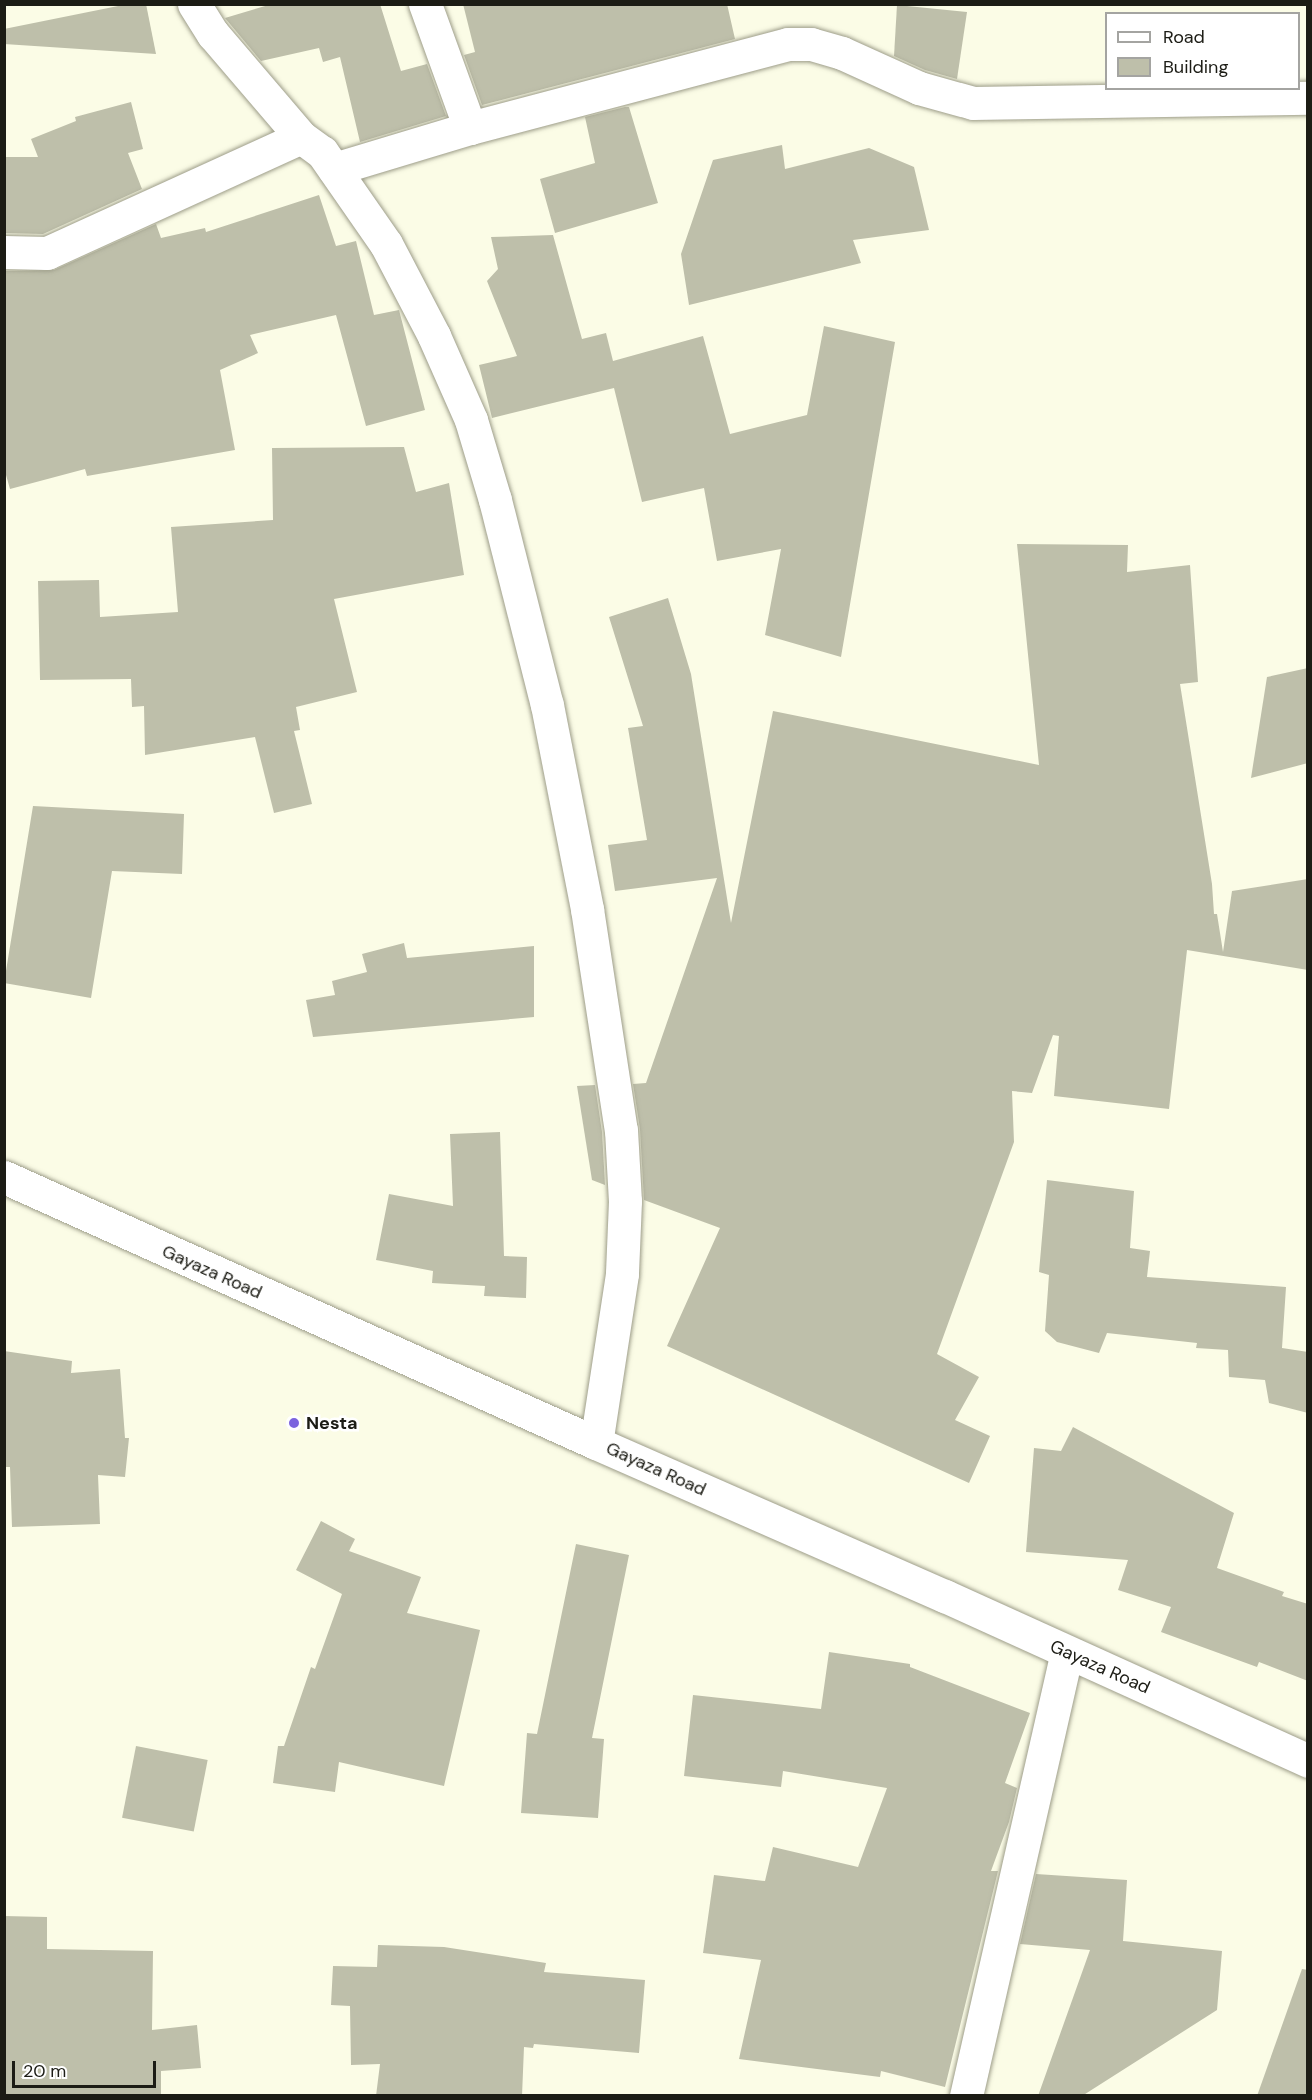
<!DOCTYPE html>
<style>
body{margin:0}
#map{position:relative;width:1312px;height:2100px;overflow:hidden;background:#fbfce6;font-family:"DM Sans",sans-serif}
div>[style]{position:absolute}
[style*='--x']{left:calc(var(--x)*1px);top:calc(var(--y)*1px);width:calc(var(--w)*1px);rotate:calc(var(--a)*1deg)}
.building>*{inset:0;background:#bebfaa;transform-origin:0 0}
.roads{filter:drop-shadow(0 0 2px #9d9d89) drop-shadow(0 0 2px #9d9d89)}
.minor>*{height:33px;margin:-16.5px;padding:0 16.5px;transform-origin:16.5px;border-radius:16.5px;background:#fff}
.primary>*{height:33px;margin:-16.5px;padding:0 16.5px;transform-origin:16.5px;border-radius:16.5px;background:#fff}
.dots>*{width:16px;height:16px;translate:-50% -50%;box-sizing:border-box;border:3px solid #fff;border-radius:50%}
span{translate:-50% -50%;white-space:nowrap;text-align:center;line-height:1.15;-webkit-text-stroke:5px #fff;paint-order:stroke}
.street-label{font-size:18px;color:#1c1c15}
.poi-label{font-size:18px;color:#1c1c15;font-weight:700}
.left{translate:0 -50%;text-align:left}
.frame{position:absolute;inset:0;border:6px solid #1c1c15;pointer-events:none}
.legend{position:absolute;left:1105px;top:12px;width:195px;height:78px;box-sizing:border-box;background:#fff;border:2px solid #a4a4a1;margin:0;padding:8px 10px;list-style:none;font-size:18px;color:#1c1c15}
.legend li{display:flex;align-items:center;gap:12px;height:30px}
.legend b{width:30px;border:2px solid #a4a4a1}
.scale{position:absolute;left:12px;top:2061px;width:144px;height:27px;box-sizing:border-box;border:3px solid #1c1c15;border-top:0;padding-left:8px;font-size:18px;line-height:21px;white-space:nowrap;color:#1c1c15;-webkit-text-stroke:4px #fff;paint-order:stroke}
</style>
<div id="map">
<div class="building">
<i style="clip-path:polygon(128px 4px,146px 4px,156px 54px,4px 44px,4px 29px)"></i>
<i style="clip-path:polygon(272px 4px,380px 4px,401px 71px,427px 64px,446px 116px,360px 142px,340px 57px,323px 62px,319px 48px,261px 61px,225px 18px)"></i>
<i style="clip-path:polygon(463px 4px,727px 4px,735px 39px,482px 105px,464px 55px,475px 52px)"></i>
<i style="clip-path:polygon(897px 5px,967px 12px,957px 79px,925px 70px,894px 56px)"></i>
<i style="clip-path:polygon(131px 102px,143px 149px,128px 153px,142px 189px,43px 234px,4px 233px,4px 157px,38px 157px,31px 139px,76px 121px,75px 117px)"></i>
<i style="clip-path:polygon(625px 107px,629px 107px,658px 203px,555px 233px,540px 179px,595px 163px,585px 117px)"></i>
<i style="clip-path:polygon(782px 145px,785px 169px,869px 148px,914px 167px,929px 230px,853px 240px,861px 263px,689px 305px,681px 254px,713px 160px)"></i>
<i style="clip-path:polygon(319px 195px,336px 246px,356px 241px,374px 315px,399px 310px,425px 410px,366px 426px,336px 315px,250px 335px,258px 353px,220px 370px,235px 450px,87px 476px,85px 469px,10px 489px,4px 468px,4px 271px,54px 270px,156px 224px,161px 238px,205px 228px,206px 232px)"></i>
<i style="clip-path:polygon(553px 235px,582px 339px,606px 333px,613px 361px,703px 336px,730px 434px,807px 415px,824px 326px,895px 342px,841px 657px,765px 635px,781px 549px,717px 561px,704px 488px,642px 502px,614px 388px,492px 418px,479px 365px,517px 356px,487px 281px,498px 269px,491px 237px)"></i>
<i style="clip-path:polygon(404px 447px,416px 492px,449px 483px,464px 575px,334px 599px,357px 692px,296px 707px,300px 730px,294px 731px,312px 804px,274px 813px,255px 737px,145px 755px,144px 706px,132px 707px,131px 679px,40px 680px,38px 581px,99px 580px,100px 617px,178px 612px,171px 527px,273px 520px,272px 448px)"></i>
<i style="clip-path:polygon(1017px 544px,1128px 545px,1127px 572px,1190px 565px,1198px 682px,1180px 684px,1212px 884px,1214px 914px,1217px 914px,1223px 952px,1232px 891px,1308px 879px,1308px 970px,1187px 950px,1169px 1109px,1054px 1096px,1059px 1036px,1053px 1035px,1032px 1093px,1012px 1091px,1014px 1142px,937px 1354px,979px 1377px,955px 1420px,990px 1436px,969px 1483px,667px 1346px,720px 1228px,644px 1200px,640px 1129px,633px 1084px,646px 1083px,717px 878px,615px 891px,608px 845px,647px 840px,628px 728px,643px 726px,609px 617px,668px 598px,691px 674px,731px 923px,773px 711px,1039px 765px)"></i>
<i style="clip-path:polygon(1308px 668px,1308px 763px,1251px 778px,1267px 677px)"></i>
<i style="clip-path:polygon(33px 806px,184px 814px,182px 874px,112px 871px,91px 998px,4px 983px)"></i>
<i style="clip-path:polygon(404px 943px,407px 958px,534px 946px,534px 1017px,313px 1037px,306px 1000px,335px 995px,332px 981px,367px 972px,362px 954px)"></i>
<i style="clip-path:polygon(595px 1085px,602px 1132px,605px 1185px,592px 1180px,577px 1086px)"></i>
<i style="clip-path:polygon(500px 1132px,504px 1256px,527px 1257px,526px 1298px,484px 1296px,485px 1286px,432px 1283px,433px 1271px,376px 1260px,389px 1194px,453px 1206px,450px 1134px)"></i>
<i style="clip-path:polygon(1047px 1180px,1134px 1191px,1130px 1248px,1150px 1251px,1147px 1277px,1286px 1287px,1282px 1348px,1308px 1352px,1308px 1413px,1269px 1403px,1265px 1380px,1229px 1377px,1228px 1350px,1196px 1348px,1197px 1343px,1107px 1333px,1099px 1353px,1057px 1342px,1045px 1331px,1049px 1275px,1039px 1272px)"></i>
<i style="clip-path:polygon(4px 1351px,72px 1361px,71px 1373px,120px 1369px,125px 1438px,129px 1438px,125px 1477px,98px 1475px,100px 1524px,12px 1527px,10px 1467px,4px 1467px)"></i>
<i style="clip-path:polygon(1073px 1427px,1234px 1513px,1217px 1568px,1284px 1592px,1282px 1596px,1308px 1604px,1308px 1681px,1259px 1662px,1257px 1667px,1161px 1632px,1171px 1607px,1118px 1590px,1128px 1560px,1026px 1552px,1034px 1448px,1061px 1451px)"></i>
<i style="clip-path:polygon(321px 1521px,355px 1539px,349px 1551px,421px 1577px,407px 1613px,480px 1630px,444px 1786px,339px 1762px,335px 1792px,273px 1783px,278px 1746px,284px 1746px,311px 1667px,315px 1669px,342px 1594px,296px 1570px)"></i>
<i style="clip-path:polygon(576px 1544px,629px 1555px,592px 1738px,604px 1739px,598px 1818px,521px 1813px,527px 1733px,537px 1734px)"></i>
<i style="clip-path:polygon(829px 1652px,910px 1664px,910px 1667px,1030px 1713px,1005px 1783px,1017px 1788px,1009px 1822px,991px 1871px,998px 1871px,945px 2087px,881px 2071px,880px 2077px,739px 2059px,761px 1960px,703px 1953px,714px 1875px,765px 1881px,773px 1847px,858px 1867px,887px 1788px,783px 1771px,781px 1787px,684px 1776px,693px 1695px,821px 1709px)"></i>
<i style="left:136px;top:1746px;width:73px;height:73px;rotate:11deg"></i>
<i style="clip-path:polygon(1036px 1874px,1127px 1880px,1123px 1941px,1222px 1951px,1217px 2010px,1082px 2096px,1038px 2096px,1090px 1950px,1020px 1944px)"></i>
<i style="clip-path:polygon(4px 1916px,47px 1917px,47px 1949px,153px 1951px,152px 2030px,197px 2025px,201px 2068px,161px 2071px,161px 2096px,4px 2096px)"></i>
<i style="clip-path:polygon(378px 1945px,444px 1947px,546px 1963px,544px 1972px,645px 1980px,639px 2053px,534px 2044px,533px 2048px,524px 2047px,522px 2096px,376px 2096px,380px 2064px,351px 2065px,350px 2006px,331px 2005px,333px 1966px,377px 1967px)"></i>
<i style="clip-path:polygon(1302px 1969px,1308px 1970px,1308px 2096px,1257px 2096px)"></i>
</div>
<div class="roads">
<div class="minor">
<i style="--x:194;--y:4;--w:36;--a:58"></i>
<i style="--x:213;--y:34;--w:135;--a:49.5"></i>
<i style="--x:301;--y:137;--w:26;--a:36"></i>
<i style="--x:322;--y:152;--w:112;--a:55.2"></i>
<i style="--x:386;--y:244;--w:104;--a:62.4"></i>
<i style="--x:434;--y:336;--w:92;--a:66.2"></i>
<i style="--x:471;--y:420;--w:84;--a:73.3"></i>
<i style="--x:495;--y:500;--w:211;--a:75.8"></i>
<i style="--x:547;--y:705;--w:208;--a:78.9"></i>
<i style="--x:587;--y:909;--w:224;--a:81.3"></i>
<i style="--x:621;--y:1130;--w:71;--a:86.8"></i>
<i style="--x:625;--y:1201;--w:73;--a:92.4"></i>
<i style="--x:622;--y:1274;--w:171;--a:98.7"></i>
<i style="--x:425;--y:4;--w:132;--a:70.1"></i>
<i style="--x:334;--y:169;--w:142;--a:-16.8"></i>
<i style="--x:470;--y:128;--w:329;--a:-14.8"></i>
<i style="--x:788;--y:44;--w:23;--a:0"></i>
<i style="--x:811;--y:44;--w:32;--a:16"></i>
<i style="--x:842;--y:53;--w:85;--a:24.4"></i>
<i style="--x:919;--y:88;--w:56;--a:15.5"></i>
<i style="--x:973;--y:103;--w:335;--a:-0.9"></i>
<i style="--x:4;--y:252;--w:43;--a:1.3"></i>
<i style="--x:47;--y:253;--w:279;--a:-24.5"></i>
<i style="--x:966;--y:2096;--w:454;--a:-77.2"></i>
</div>
<div class="primary">
<i style="--x:4;--y:1177;--w:649;--a:24.2"></i>
<i style="--x:596;--y:1443;--w:381;--a:23.7"></i>
<i style="--x:945;--y:1596;--w:399;--a:24.4"></i>
</div>
</div>
<div class="dots">
<i style="left:294px;top:1423px;background:#7b63de"></i>
</div>
<div class="street-label">
<span style="left:212px;top:1272px;rotate:24deg">Gayaza Road</span>
<span style="left:656px;top:1469px;rotate:24deg">Gayaza Road</span>
<span style="left:1100px;top:1667px;rotate:24deg">Gayaza Road</span>
</div>
<div class="poi-label">
<span class="left" style="left:306px;top:1423px">Nesta</span>
</div>
<div class="frame"></div>
<ul class="legend">
<li><b style="height:8px;background:#fff"></b>Road</li>
<li><b style="height:16px;background:#bebfaa"></b>Building</li>
</ul>
<div class="scale">20 m</div>
</div>
